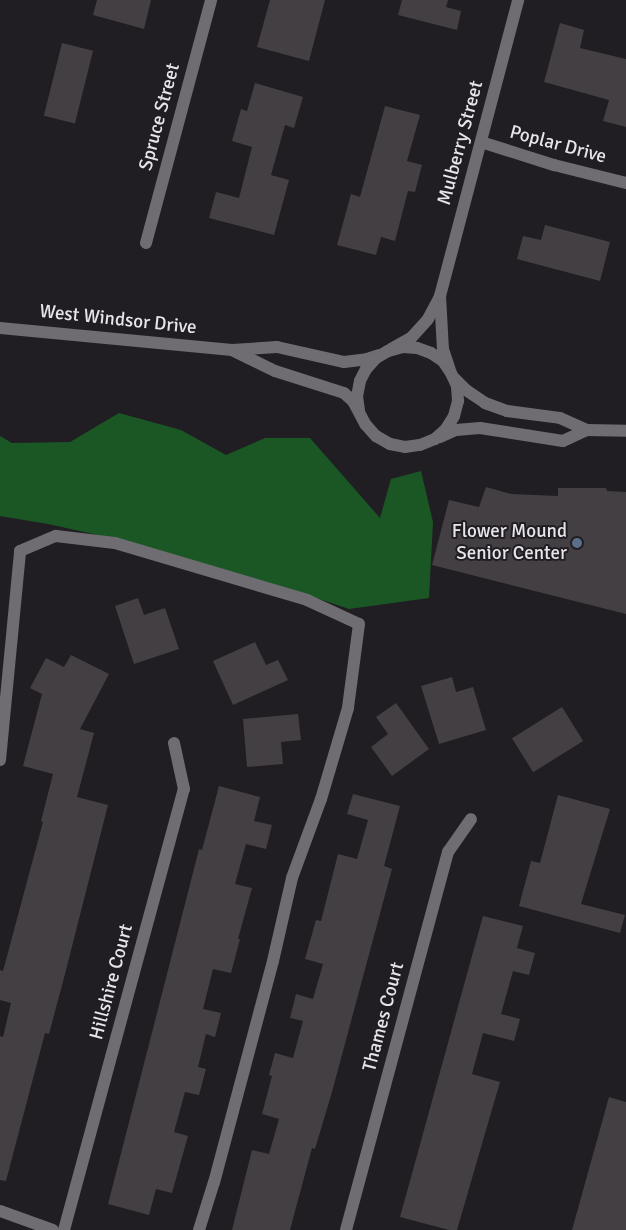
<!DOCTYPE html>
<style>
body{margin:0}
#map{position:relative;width:626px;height:1230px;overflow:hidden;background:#201e23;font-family:Signika,sans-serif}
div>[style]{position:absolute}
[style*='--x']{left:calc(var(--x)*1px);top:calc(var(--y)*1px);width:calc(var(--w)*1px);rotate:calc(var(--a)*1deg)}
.forest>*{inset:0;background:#1a5724}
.building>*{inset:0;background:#433f43;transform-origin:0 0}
.service>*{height:12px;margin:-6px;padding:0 6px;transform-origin:6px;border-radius:6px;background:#6f6c72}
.minor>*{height:12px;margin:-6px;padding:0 6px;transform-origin:6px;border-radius:6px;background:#6f6c72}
.tertiary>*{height:12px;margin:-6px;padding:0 6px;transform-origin:6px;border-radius:6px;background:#6f6c72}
.dots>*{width:14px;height:14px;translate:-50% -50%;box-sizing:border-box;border:2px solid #201e23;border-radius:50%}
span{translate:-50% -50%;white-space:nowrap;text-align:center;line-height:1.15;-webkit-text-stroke:4px #201e23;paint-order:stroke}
.street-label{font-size:19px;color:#e7e5e9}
.poi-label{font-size:19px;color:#e7e5e9}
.right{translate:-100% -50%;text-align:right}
</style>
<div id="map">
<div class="forest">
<i style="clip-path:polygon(119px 413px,181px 430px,226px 455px,265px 438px,310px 438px,380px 518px,391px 479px,421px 471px,433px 522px,429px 598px,349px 609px,296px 591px,125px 541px,48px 524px,0 516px,0 436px,12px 443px,70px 442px)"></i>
</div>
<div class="building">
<i style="clip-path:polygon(97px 0,151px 0,144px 29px,93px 15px)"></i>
<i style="clip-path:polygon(270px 0,325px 0,309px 61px,257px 47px)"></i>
<i style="clip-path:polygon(402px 0,448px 0,446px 7px,461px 11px,457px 30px,398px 15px)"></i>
<i style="clip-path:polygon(560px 23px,584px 30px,580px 48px,626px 59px,626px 127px,603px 121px,609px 100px,544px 82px)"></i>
<i style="left:62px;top:43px;width:32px;height:75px;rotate:14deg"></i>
<i style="clip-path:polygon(255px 83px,303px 97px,294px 128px,285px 125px,271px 175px,289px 180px,274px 235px,209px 218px,216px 192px,239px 198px,252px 147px,232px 141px,241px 109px,247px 111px)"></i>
<i style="clip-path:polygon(385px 106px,420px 115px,407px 161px,422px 165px,415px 192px,408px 191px,395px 241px,381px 237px,376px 255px,337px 245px,351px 194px,360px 197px)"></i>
<i style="clip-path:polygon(545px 225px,610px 242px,600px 281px,517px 259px,523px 236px,541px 240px)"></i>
<i style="clip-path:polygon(486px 487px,511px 494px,558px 496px,558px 488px,606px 488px,607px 491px,626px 492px,626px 614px,432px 565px,449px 500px,479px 507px)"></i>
<i style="clip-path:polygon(138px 598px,144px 615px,165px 608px,179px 649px,134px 664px,115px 606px)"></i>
<i style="clip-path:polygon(255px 642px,266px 665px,278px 660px,288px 680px,233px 705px,213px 661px)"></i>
<i style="clip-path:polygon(71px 655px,109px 674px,80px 729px,94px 733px,77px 797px,108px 805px,65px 974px,49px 1034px,45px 1033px,6px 1181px,0 1180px,0 1036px,3px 1037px,11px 1003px,0 1000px,0 970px,3px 971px,43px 822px,41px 821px,53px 774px,23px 766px,42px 694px,30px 688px,46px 658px,64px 667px)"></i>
<i style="clip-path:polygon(452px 677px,456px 692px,473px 687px,486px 730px,439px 744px,421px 686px)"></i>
<i style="clip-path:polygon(396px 703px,429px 749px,392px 776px,371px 747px,388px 734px,376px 717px)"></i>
<i style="left:562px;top:707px;width:40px;height:59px;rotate:58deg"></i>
<i style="clip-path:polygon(298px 714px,301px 740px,281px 742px,283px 764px,247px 767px,243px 719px)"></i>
<i style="clip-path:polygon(219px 786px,260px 797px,254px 821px,272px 825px,266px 849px,246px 844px,235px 884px,252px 888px,238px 939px,240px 939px,231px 973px,213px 969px,203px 1009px,221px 1013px,215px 1037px,206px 1034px,198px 1067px,206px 1069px,199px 1095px,185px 1092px,174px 1132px,188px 1136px,172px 1193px,156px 1189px,149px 1215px,108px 1204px,187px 896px,199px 849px,202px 850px)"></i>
<i style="clip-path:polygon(353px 794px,400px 806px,384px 866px,392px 869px,332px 1092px,315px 1149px,312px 1148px,290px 1230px,232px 1230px,252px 1150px,269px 1154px,279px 1119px,262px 1114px,272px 1076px,269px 1075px,275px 1053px,293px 1058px,303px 1021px,290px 1018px,296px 994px,313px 999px,323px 964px,305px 959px,316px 920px,321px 921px,338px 854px,357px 859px,368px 820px,347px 814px)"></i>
<i style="clip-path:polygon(558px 795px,610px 809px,581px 904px,625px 915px,620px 933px,519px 906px,531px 861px,540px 863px)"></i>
<i style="clip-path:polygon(483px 916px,523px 926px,517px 948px,535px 953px,529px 975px,513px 971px,501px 1014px,520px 1019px,514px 1041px,483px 1033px,472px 1074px,500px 1082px,457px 1230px,449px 1230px,400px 1217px)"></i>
<i style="clip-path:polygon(609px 1097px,626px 1102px,626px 1230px,572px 1230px)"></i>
</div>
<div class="service">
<i style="--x:0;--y:760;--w:210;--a:-84.5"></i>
<i style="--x:20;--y:551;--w:39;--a:-23"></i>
<i style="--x:56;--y:536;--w:59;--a:6.8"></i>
<i style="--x:115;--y:543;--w:200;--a:16.5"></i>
<i style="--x:307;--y:600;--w:57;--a:24.8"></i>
<i style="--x:359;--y:624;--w:85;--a:97.5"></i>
<i style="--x:348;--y:708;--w:95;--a:106.5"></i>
<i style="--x:321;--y:799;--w:84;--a:110.2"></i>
<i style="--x:292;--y:878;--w:85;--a:102.9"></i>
<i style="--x:273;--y:961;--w:229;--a:104.9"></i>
<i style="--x:214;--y:1182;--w:50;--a:107.4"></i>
</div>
<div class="minor">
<i style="--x:481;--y:142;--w:77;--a:17.5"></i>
<i style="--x:554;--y:165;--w:74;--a:14"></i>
<i style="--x:146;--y:243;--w:252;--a:-75"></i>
<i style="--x:440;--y:296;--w:53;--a:86.8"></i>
<i style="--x:443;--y:349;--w:22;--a:72"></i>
<i style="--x:391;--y:349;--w:23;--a:-29"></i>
<i style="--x:411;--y:338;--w:25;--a:-48"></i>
<i style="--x:428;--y:319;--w:26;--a:-62"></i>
<i style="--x:440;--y:296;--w:306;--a:-75.2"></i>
<i style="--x:0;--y:1211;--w:56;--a:19.7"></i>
<i style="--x:64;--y:1230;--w:457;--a:-74.8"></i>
<i style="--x:184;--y:789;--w:47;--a:-102.3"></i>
<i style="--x:346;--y:1230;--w:392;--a:-74.9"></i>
<i style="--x:448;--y:852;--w:40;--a:-55.1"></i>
</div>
<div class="tertiary">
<i style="--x:0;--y:328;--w:233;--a:5.4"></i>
<i style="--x:232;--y:350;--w:45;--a:-3.8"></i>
<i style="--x:277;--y:347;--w:69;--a:12.6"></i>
<i style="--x:344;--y:362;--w:23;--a:-7"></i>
<i style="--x:367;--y:359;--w:13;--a:-18"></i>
<i style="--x:232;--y:350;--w:48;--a:26"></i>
<i style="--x:275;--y:371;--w:72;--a:17.7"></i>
<i style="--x:344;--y:393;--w:12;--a:42"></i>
<i style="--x:353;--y:401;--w:27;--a:62"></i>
<i style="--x:366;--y:425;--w:15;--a:48"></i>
<i style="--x:376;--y:436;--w:16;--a:30"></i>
<i style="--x:390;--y:444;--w:15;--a:11"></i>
<i style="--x:405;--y:447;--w:15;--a:-8"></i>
<i style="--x:420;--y:445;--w:16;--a:-22"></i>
<i style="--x:435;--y:439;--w:15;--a:-42"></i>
<i style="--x:446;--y:429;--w:15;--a:-58"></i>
<i style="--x:454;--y:416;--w:16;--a:-75"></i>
<i style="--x:458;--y:401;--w:15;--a:-94"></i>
<i style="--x:457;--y:386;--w:14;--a:-115"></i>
<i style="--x:451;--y:373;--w:14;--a:-124"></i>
<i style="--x:443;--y:361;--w:14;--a:-146"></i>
<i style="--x:431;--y:353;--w:15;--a:-160"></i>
<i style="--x:417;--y:348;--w:14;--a:-176"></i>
<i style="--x:403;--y:347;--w:16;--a:165"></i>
<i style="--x:388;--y:351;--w:14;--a:150"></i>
<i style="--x:376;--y:358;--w:15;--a:132"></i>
<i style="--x:366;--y:369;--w:13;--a:117"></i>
<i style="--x:360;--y:381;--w:15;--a:101"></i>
<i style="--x:357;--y:396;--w:15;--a:82"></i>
<i style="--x:454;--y:378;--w:17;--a:45"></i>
<i style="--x:466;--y:390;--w:23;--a:34"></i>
<i style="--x:485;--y:403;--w:23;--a:20"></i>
<i style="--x:507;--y:411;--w:53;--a:7.5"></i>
<i style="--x:560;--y:418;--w:30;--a:24"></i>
<i style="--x:587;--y:430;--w:39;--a:1"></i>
<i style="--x:440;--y:437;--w:17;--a:-24"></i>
<i style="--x:456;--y:430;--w:24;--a:-5"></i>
<i style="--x:480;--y:428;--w:84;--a:8.9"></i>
<i style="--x:563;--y:441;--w:26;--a:-25"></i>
</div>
<div class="dots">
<i style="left:577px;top:543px;background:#5c6f8a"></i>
</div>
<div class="street-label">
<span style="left:160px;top:117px;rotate:-75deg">Spruce Street</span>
<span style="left:461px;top:143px;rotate:-75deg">Mulberry Street</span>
<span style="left:558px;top:145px;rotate:15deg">Poplar Drive</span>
<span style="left:118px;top:320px;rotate:6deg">West Windsor Drive</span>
<span style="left:112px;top:982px;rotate:-75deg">Hillshire Court</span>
<span style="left:384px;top:1017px;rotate:-75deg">Thames Court</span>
</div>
<div class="poi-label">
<span class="right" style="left:567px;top:543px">Flower Mound<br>Senior Center</span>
</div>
</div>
